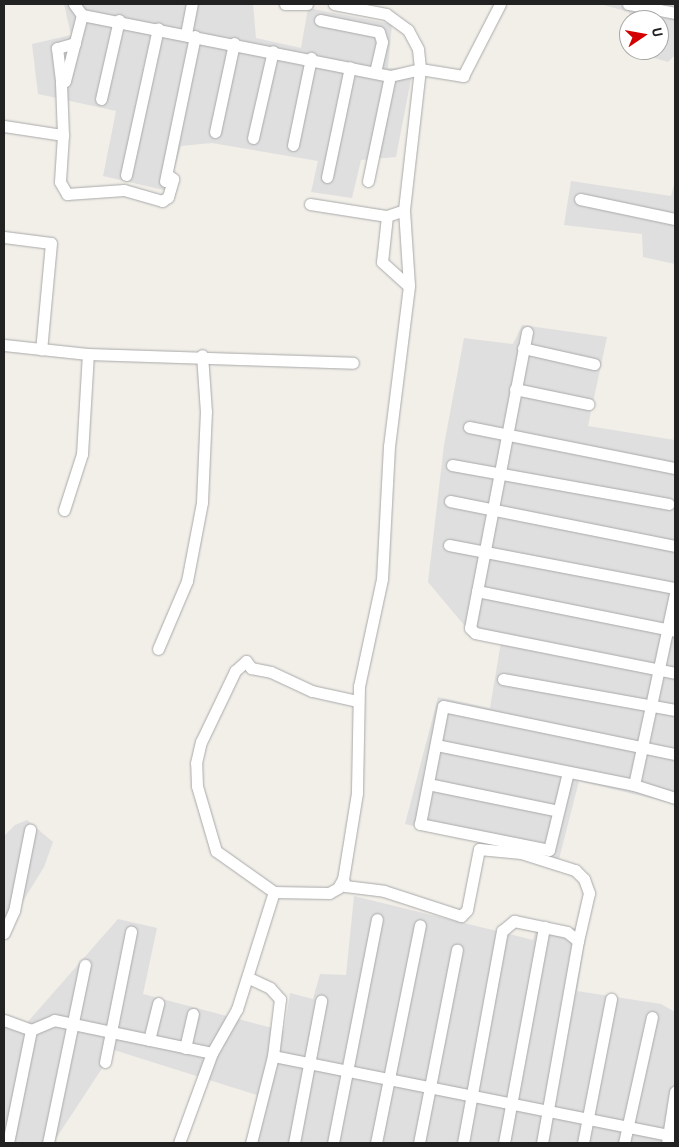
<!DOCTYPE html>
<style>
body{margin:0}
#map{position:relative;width:679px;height:1147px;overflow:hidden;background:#f2efe9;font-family:"Titillium Web",sans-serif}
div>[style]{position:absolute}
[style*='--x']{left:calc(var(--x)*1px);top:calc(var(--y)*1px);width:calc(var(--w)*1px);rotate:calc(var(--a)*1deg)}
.residential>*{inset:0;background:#e0dfdf}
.roads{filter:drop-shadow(0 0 1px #a9a9a9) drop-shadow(0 0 1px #a9a9a9)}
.minor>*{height:11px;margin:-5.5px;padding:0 5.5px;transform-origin:5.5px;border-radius:5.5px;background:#fff}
span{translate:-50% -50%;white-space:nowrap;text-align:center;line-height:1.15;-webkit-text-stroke:4px #fff;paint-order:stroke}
.frame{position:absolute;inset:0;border:5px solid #222;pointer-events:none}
.north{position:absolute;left:619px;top:10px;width:50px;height:50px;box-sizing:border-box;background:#fff;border:1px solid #a7a7a7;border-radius:50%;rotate:78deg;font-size:14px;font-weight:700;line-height:20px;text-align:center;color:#222}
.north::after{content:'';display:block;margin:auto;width:18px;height:22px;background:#d40000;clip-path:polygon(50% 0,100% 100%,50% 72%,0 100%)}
</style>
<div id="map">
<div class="residential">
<i style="clip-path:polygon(64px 4px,253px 4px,256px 38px,301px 48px,308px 8px,392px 24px,388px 68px,413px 69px,396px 157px,361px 160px,352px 198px,311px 192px,318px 161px,212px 143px,181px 146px,168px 191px,103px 176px,116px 111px,38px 94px,32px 44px,71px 35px)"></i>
<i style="clip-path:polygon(600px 4px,675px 4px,675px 55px,668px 62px,640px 54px,638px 50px,659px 50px,659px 20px,631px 20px,629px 12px)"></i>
<i style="clip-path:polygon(571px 181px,671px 196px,675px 181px,675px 264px,643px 257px,642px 234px,564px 225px)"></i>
<i style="clip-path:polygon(522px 325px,607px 337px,588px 426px,675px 440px,675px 804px,579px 781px,559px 859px,405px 824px,438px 697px,490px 708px,501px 642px,469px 631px,428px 582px,444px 445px,464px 338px,513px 344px)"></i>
<i style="clip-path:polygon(27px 820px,53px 842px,44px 867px,4px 932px,4px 836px,15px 825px)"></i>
<i style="clip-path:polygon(354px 896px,533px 940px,537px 925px,587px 929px,577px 991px,661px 1004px,675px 1012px,675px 1143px,247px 1143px,257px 1095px,114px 1050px,53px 1143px,4px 1143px,4px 1015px,25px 1025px,118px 919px,157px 928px,143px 994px,284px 1031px,290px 993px,313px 999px,320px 974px,346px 975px)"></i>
</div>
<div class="roads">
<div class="minor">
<i style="--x:74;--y:4;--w:14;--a:54"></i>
<i style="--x:82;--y:15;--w:314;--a:11.2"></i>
<i style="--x:390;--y:76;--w:31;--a:-13"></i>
<i style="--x:420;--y:69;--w:44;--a:9.2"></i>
<i style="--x:463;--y:76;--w:81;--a:-62.8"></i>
<i style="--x:285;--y:4;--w:22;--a:0"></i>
<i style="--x:334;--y:4;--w:53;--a:10.9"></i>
<i style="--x:386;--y:14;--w:27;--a:36"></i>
<i style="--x:408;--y:30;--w:21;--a:62"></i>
<i style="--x:418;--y:49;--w:20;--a:84"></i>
<i style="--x:420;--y:69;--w:142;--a:96.5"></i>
<i style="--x:404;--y:210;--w:76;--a:86.2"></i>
<i style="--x:409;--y:286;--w:161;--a:97.1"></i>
<i style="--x:389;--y:446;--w:133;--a:93"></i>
<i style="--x:382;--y:579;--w:109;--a:102.1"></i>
<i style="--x:359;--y:686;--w:107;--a:91.1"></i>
<i style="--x:357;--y:793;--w:87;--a:99.2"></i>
<i style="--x:343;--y:879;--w:10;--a:119"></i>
<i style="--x:338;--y:888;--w:10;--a:151"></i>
<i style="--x:329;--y:893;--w:55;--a:-179"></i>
<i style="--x:274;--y:892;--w:71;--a:-144.7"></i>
<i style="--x:216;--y:851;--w:68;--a:-106.3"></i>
<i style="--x:197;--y:786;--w:23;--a:-92"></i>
<i style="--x:196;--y:763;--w:22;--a:-77"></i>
<i style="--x:201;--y:742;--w:79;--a:-64.4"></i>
<i style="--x:235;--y:671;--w:15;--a:-42"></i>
<i style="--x:246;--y:661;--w:9;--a:54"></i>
<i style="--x:251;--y:668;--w:20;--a:11"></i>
<i style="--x:271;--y:672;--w:45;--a:24.9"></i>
<i style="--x:312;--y:691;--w:47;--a:12.3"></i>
<i style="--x:628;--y:4;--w:48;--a:10.8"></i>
<i style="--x:320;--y:20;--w:60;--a:11.5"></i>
<i style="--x:379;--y:32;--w:10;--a:73"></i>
<i style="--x:382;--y:42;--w:31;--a:103"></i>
<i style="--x:186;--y:34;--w:31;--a:-79"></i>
<i style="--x:75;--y:43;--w:19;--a:164"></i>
<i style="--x:57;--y:48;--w:35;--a:83"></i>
<i style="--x:61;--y:83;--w:4;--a:-27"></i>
<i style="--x:65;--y:81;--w:68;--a:-75.6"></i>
<i style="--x:61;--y:83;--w:52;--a:87.8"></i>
<i style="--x:101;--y:99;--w:81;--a:-77.2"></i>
<i style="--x:4;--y:126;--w:60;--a:8.7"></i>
<i style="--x:63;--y:135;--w:47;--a:93.7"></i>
<i style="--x:60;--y:182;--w:14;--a:60"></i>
<i style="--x:67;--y:194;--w:57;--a:-4"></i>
<i style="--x:124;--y:190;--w:40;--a:16"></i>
<i style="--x:162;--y:201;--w:7;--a:-34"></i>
<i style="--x:168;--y:197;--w:19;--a:-74"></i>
<i style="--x:173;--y:179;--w:8;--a:-140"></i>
<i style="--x:215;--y:132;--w:91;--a:-77.9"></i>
<i style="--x:253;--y:138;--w:89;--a:-77.1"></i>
<i style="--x:293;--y:145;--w:89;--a:-78.3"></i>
<i style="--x:126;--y:175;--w:150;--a:-77.7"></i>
<i style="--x:327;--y:177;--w:112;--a:-78.2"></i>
<i style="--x:165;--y:181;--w:148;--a:-78.3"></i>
<i style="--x:368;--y:181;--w:107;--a:-78.2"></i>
<i style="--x:580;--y:199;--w:97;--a:11.9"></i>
<i style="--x:310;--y:204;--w:78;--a:8.9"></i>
<i style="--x:387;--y:216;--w:18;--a:-19"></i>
<i style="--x:387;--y:216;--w:46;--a:96.2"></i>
<i style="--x:382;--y:262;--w:36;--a:42"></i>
<i style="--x:4;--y:237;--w:47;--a:7.3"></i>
<i style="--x:51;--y:243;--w:107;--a:95.3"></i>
<i style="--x:527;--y:332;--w:301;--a:100.9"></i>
<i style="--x:470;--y:628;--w:7;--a:45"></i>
<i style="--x:475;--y:633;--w:204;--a:11.3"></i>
<i style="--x:4;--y:345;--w:84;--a:6.1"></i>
<i style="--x:88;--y:354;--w:265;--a:1.9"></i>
<i style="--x:523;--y:348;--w:73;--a:12.7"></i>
<i style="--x:515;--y:389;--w:75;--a:11.6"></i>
<i style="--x:469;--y:427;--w:210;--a:11.3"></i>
<i style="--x:452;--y:465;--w:220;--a:10.2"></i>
<i style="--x:450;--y:501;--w:229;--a:11.3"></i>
<i style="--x:64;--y:510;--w:59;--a:-72.2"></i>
<i style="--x:82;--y:454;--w:100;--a:-86.6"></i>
<i style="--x:449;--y:545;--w:230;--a:10.8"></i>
<i style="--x:477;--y:591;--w:202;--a:11.4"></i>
<i style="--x:158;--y:649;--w:74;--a:-66.9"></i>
<i style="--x:187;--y:581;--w:80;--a:-79.2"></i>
<i style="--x:202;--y:502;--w:90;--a:-87.5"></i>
<i style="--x:206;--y:412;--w:57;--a:-94"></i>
<i style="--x:503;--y:679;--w:175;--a:10.2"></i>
<i style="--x:436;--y:745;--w:202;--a:11.4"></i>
<i style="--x:634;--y:785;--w:195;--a:-77.9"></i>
<i style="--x:568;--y:772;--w:80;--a:103.7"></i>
<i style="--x:549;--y:850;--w:132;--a:-168.6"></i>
<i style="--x:420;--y:824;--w:120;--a:-79"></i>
<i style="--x:443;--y:706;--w:237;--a:11.7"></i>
<i style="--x:428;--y:784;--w:133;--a:11.7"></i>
<i style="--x:634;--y:785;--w:43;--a:17.6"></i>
<i style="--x:343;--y:879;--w:7;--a:74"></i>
<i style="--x:345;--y:886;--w:39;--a:7"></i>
<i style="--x:384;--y:891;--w:81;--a:18"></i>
<i style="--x:461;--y:916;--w:8;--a:-45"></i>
<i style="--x:467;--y:910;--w:62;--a:-78.9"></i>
<i style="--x:479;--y:849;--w:42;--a:5.4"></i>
<i style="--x:521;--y:853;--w:57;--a:17.5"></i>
<i style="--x:575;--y:870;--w:13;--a:45"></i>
<i style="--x:584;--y:879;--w:15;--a:70"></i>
<i style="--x:589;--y:893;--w:49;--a:102.9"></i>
<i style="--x:4;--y:933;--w:24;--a:-66"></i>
<i style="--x:14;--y:911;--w:83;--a:-78.8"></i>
<i style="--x:249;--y:978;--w:23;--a:25"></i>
<i style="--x:270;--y:988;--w:15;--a:48"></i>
<i style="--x:280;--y:999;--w:57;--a:97"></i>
<i style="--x:4;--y:1020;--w:29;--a:20"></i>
<i style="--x:31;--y:1030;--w:25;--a:-23"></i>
<i style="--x:54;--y:1020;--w:161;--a:11.8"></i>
<i style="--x:149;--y:1040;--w:38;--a:-76"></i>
<i style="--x:185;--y:1048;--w:35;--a:-77"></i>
<i style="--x:105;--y:1062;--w:133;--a:-78.7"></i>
<i style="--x:8;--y:1143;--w:115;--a:-78.5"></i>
<i style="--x:48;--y:1143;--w:182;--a:-78.3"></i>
<i style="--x:179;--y:1143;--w:96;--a:-69.9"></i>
<i style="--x:212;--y:1053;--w:51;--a:-60.4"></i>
<i style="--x:237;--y:1009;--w:123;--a:-72.5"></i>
<i style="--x:251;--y:1143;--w:90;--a:-75.8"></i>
<i style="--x:273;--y:1056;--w:410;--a:11.3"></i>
<i style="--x:294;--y:1143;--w:145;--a:-79.2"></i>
<i style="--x:333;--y:1143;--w:228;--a:-78.9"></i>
<i style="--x:376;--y:1143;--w:222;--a:-78.6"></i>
<i style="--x:419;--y:1143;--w:197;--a:-78.9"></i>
<i style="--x:463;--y:1143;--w:216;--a:-79.6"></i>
<i style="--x:502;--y:931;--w:16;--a:-40"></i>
<i style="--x:514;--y:921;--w:54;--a:11.7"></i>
<i style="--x:567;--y:932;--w:14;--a:39"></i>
<i style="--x:578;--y:941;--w:205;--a:100.1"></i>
<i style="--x:504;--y:1143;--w:220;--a:-79.5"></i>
<i style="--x:583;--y:1143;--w:147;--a:-79"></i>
<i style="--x:624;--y:1143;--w:129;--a:-77.5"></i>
<i style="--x:667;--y:1143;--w:52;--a:-81.1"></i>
</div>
</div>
<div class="frame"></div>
<div class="north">U</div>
</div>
